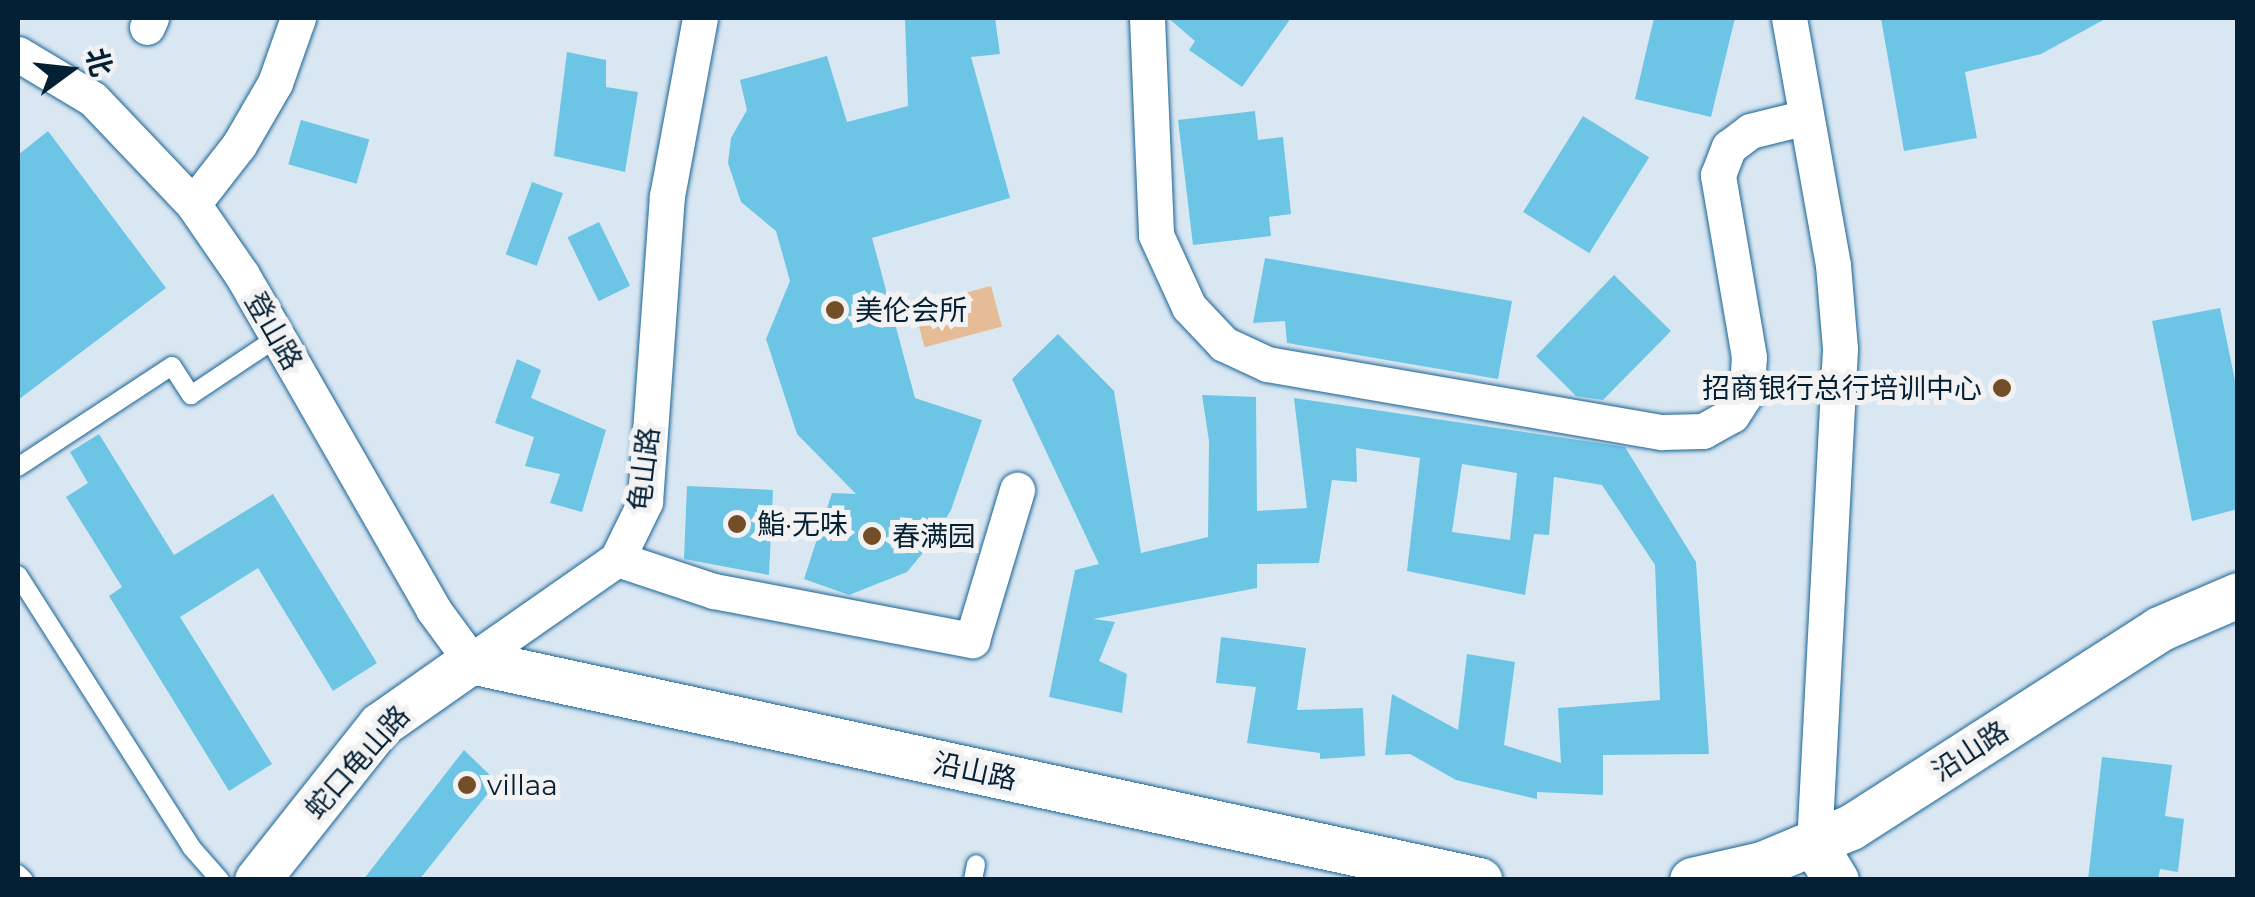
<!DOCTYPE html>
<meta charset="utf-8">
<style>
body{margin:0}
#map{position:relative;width:2255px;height:897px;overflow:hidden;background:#d9e7f2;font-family:Montserrat,"Noto Sans SC",sans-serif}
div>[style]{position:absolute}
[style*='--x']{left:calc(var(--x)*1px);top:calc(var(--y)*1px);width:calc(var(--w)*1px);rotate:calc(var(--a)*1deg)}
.green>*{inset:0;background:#e6bc96;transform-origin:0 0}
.building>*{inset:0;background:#6dc5e6;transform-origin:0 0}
.roads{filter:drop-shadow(0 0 2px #196395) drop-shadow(0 0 2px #196395)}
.service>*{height:18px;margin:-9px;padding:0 9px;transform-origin:9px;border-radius:9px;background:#fff}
.minor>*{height:35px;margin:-17.5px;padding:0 17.5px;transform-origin:17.5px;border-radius:17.5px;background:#fff}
.tertiary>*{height:45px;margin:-22.5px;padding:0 22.5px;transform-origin:22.5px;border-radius:22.5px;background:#fff}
.dots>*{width:28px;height:28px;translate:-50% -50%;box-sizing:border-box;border:5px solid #f2f2f2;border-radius:50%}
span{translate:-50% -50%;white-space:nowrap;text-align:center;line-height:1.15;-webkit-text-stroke:10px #f2f2f2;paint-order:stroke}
.poi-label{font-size:28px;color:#032035}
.left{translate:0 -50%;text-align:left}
.right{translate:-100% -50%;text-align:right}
.street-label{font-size:28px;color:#032035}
.frame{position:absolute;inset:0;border:20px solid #032035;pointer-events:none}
.north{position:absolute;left:20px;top:20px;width:100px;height:100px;-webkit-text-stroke:8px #f2f2f2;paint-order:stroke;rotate:75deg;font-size:28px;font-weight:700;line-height:40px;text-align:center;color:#032035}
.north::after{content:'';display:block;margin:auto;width:35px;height:45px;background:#032035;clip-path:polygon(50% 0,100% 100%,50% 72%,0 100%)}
</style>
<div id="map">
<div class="green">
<i style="left:991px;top:286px;width:42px;height:80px;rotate:75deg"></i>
</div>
<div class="building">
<i style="clip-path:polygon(905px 18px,995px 18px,1000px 54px,971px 57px,1010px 198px,872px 238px,915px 398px,982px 420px,951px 510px,932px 542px,907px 572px,849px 595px,804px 579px,832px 493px,856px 494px,797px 434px,766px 339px,790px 281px,776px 231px,741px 202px,728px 163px,731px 138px,747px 110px,740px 80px,827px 56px,847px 122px,908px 106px)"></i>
<i style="clip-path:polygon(1168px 18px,1291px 18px,1242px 87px,1189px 50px,1195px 41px)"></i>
<i style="clip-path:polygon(1654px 18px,1735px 18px,1711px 117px,1635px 99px)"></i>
<i style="clip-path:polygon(1881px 18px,2107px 18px,2041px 54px,1965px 72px,1977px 138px,1904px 151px)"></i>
<i style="clip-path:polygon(567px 52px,606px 60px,606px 87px,638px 92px,625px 172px,554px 156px)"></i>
<i style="clip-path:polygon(1255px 111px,1258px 140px,1283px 137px,1291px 214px,1269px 217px,1271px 236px,1193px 245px,1178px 120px)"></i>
<i style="left:1583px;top:116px;width:78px;height:113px;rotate:32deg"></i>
<i style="left:301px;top:120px;width:71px;height:46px;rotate:16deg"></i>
<i style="clip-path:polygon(48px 131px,166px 288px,18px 400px,18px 155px)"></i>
<i style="left:532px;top:182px;width:33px;height:77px;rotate:20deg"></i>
<i style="left:599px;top:222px;width:71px;height:35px;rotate:64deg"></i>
<i style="clip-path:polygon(1265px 258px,1512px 301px,1498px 379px,1287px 343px,1285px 321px,1253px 323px)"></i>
<i style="clip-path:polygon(1614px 275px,1671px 331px,1603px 400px,1576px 396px,1536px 356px)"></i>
<i style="clip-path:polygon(2220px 308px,2238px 395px,2238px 509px,2192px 521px,2152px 321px)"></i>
<i style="clip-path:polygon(evenodd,1058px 334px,1114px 391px,1141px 553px,1208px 537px,1209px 441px,1202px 395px,1256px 397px,1257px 511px,1307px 508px,1294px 398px,1625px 447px,1696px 562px,1709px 754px,1603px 755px,1603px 795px,1537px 792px,1537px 799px,1456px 780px,1410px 754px,1385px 755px,1392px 694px,1458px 730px,1467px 654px,1515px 662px,1504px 745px,1561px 763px,1558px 708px,1660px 700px,1655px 565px,1602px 485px,1554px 477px,1549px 535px,1534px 534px,1525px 595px,1407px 571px,1420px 458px,1356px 448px,1357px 482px,1332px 480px,1319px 563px,1257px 564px,1257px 588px,1093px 619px,1115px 622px,1099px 661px,1127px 674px,1122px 713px,1049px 697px,1075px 570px,1099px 564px,1012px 379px,1058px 334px,1462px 464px,1517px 473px,1510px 540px,1452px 532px,1462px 464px)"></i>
<i style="clip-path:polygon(517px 359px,541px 370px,531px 398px,606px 430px,582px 512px,550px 503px,560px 474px,525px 466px,534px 437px,495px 423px)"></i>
<i style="clip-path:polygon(99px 434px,174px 555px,273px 494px,377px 663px,333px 691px,258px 568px,180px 617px,272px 764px,229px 791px,109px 596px,122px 587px,66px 497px,88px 483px,70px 452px)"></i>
<i style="clip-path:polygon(687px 486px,773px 490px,769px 575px,684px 559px)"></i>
<i style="clip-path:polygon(1221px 637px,1306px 648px,1297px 710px,1363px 708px,1365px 756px,1320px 759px,1320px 753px,1247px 743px,1256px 687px,1216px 683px)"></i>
<i style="clip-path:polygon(464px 750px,497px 782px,419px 880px,363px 880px)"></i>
<i style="clip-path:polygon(2102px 757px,2172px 765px,2165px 816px,2184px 819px,2178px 872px,2160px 869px,2158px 880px,2088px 880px)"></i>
</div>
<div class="roads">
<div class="service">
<i style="--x:18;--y:467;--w:184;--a:-33.3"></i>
<i style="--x:172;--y:366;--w:35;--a:57"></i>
<i style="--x:191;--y:395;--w:105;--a:-33.7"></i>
<i style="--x:18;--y:575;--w:322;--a:57.5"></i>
<i style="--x:191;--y:847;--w:44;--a:48.7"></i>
<i style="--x:18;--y:874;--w:8;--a:45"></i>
<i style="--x:973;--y:880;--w:16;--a:-79"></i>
</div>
<div class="minor">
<i style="--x:1147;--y:18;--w:217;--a:87.6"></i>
<i style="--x:1156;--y:235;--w:79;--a:65.4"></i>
<i style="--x:1189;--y:307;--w:51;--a:46.6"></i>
<i style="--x:1224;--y:344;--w:47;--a:24.9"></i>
<i style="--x:1267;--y:364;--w:401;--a:9.8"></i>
<i style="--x:1662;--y:432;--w:41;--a:-1.4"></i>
<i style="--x:1703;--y:431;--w:33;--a:-29"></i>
<i style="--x:1732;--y:415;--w:27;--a:-57"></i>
<i style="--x:1747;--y:392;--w:35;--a:-87"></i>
<i style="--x:1749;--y:357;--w:185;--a:-99.7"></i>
<i style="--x:1718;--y:175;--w:30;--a:-69"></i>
<i style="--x:1729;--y:147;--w:26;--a:-37"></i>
<i style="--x:1750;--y:131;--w:54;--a:-14"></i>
<i style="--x:1789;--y:18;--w:251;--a:79.9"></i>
<i style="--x:1833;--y:265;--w:84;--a:85.2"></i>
<i style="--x:1840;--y:349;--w:496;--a:93"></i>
<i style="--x:147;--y:27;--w:10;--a:-66"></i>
<i style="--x:18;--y:54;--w:87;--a:31"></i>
<i style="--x:93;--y:99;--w:145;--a:46.4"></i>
<i style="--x:193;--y:204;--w:86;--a:55.4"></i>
<i style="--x:242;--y:275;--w:385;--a:60.2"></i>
<i style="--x:433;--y:609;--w:64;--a:53.8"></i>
<i style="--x:471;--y:661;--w:178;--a:-34.9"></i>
<i style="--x:617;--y:559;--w:64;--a:-63.8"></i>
<i style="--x:645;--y:502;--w:307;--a:-85.9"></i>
<i style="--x:667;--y:196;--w:181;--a:-79.5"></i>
<i style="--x:193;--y:204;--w:75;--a:-52.1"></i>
<i style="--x:239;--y:145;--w:72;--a:-59.9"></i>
<i style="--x:275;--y:83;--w:69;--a:-70.5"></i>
<i style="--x:617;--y:559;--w:102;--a:18.3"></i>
<i style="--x:714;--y:591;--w:263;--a:10.8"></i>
<i style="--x:972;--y:640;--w:157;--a:-73.3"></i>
</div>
<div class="tertiary">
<i style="--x:1814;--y:844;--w:42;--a:58.6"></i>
<i style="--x:257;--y:880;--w:198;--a:-51.6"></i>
<i style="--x:380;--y:725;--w:111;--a:-35.1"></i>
<i style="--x:471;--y:661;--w:1032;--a:12.26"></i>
<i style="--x:1692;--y:880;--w:72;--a:-12.9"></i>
<i style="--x:1762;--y:864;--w:96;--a:-22.6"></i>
<i style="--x:1851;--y:827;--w:366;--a:-32.7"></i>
<i style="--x:2159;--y:629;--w:86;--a:-23.3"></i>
</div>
</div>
<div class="dots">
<i style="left:835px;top:310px;background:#734e29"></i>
<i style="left:2002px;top:388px;background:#734e29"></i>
<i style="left:737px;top:524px;background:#734e29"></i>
<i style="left:872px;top:536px;background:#734e29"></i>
<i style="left:467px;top:785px;background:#734e29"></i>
</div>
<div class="poi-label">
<span class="left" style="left:855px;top:310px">美伦会所</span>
<span class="right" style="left:1982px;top:388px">招商银行总行培训中心</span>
<span class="left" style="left:757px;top:524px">鮨·无味</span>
<span class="left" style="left:892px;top:536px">春满园</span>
<span class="left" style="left:487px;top:785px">villaa</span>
</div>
<div class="street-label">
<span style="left:274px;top:331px;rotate:60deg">登山路</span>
<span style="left:644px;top:469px;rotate:-83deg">龟山路</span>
<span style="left:1970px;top:751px;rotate:-33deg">沿山路</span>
<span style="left:357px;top:762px;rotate:-48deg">蛇口龟山路</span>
<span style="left:975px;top:771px;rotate:12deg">沿山路</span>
</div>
<div class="frame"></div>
<div class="north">北</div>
</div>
